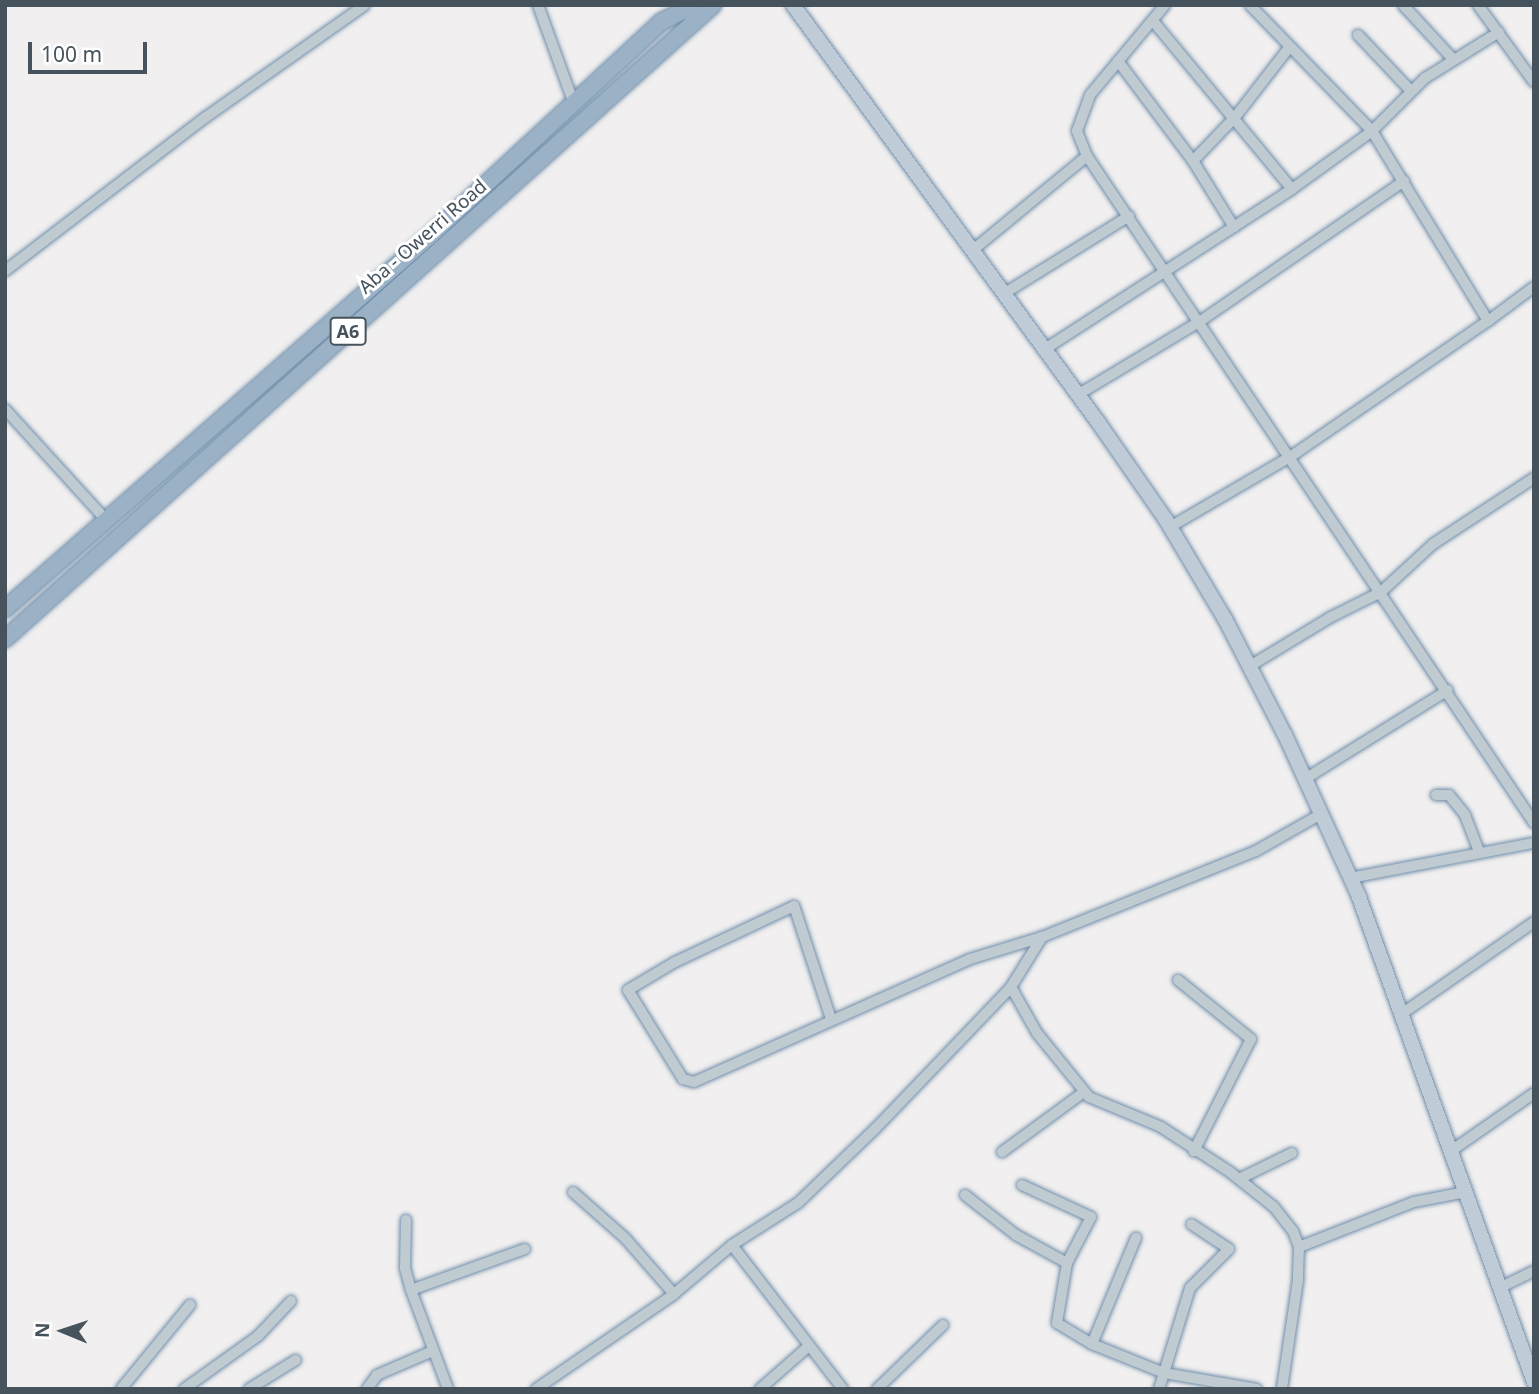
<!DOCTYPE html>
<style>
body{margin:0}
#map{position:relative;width:1539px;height:1394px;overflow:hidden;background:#f1efef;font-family:"Noto Sans",sans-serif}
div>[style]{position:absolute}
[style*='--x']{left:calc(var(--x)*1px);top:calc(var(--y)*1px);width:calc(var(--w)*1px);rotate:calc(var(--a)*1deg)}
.roads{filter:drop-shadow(0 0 2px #708eaa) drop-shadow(0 0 2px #708eaa)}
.minor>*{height:10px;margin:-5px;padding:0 5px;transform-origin:5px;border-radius:5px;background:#bfcad1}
.secondary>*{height:14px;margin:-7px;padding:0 7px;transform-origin:7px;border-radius:7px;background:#bfcbd6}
.trunk>*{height:16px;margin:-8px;padding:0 8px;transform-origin:8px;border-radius:8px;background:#9ab1c6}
span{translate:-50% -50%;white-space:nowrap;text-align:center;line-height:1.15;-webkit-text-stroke:6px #fff;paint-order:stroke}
.shield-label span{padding:2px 5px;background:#fff;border:2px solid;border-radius:5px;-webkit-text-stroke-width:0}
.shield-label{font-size:18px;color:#46535d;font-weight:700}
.street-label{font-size:19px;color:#46535d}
.frame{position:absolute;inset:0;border:7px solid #46535d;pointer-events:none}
.north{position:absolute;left:28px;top:1296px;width:70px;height:70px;-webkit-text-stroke:5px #fff;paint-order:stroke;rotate:272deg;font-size:19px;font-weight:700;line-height:28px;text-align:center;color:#46535d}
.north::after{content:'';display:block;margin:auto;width:24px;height:32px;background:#46535d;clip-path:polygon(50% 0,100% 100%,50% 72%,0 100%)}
.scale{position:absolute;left:28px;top:42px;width:119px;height:32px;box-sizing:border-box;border:4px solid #46535d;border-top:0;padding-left:9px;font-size:21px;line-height:24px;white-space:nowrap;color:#46535d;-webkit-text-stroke:5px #fff;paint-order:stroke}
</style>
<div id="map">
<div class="roads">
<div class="minor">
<i style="--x:538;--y:5;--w:102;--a:70"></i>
<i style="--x:1403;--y:5;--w:74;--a:47.2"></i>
<i style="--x:1478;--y:5;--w:95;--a:54"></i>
<i style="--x:1153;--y:21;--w:218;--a:50.4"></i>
<i style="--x:1358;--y:35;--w:76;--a:46.6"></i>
<i style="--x:1118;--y:61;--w:125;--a:53.1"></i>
<i style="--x:1193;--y:161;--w:78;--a:58.2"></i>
<i style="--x:1087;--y:156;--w:27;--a:-112"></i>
<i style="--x:1077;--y:131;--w:38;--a:-70"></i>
<i style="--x:1090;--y:95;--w:117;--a:-50.2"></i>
<i style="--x:1193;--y:161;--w:62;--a:-46.3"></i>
<i style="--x:1236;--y:116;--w:85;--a:-52.2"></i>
<i style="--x:973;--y:250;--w:148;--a:-39.5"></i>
<i style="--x:1087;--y:156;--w:803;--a:56.17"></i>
<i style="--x:5;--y:271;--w:253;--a:-37.5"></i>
<i style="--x:206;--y:117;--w:194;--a:-35.2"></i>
<i style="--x:1005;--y:293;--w:146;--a:-31.8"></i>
<i style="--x:1488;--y:321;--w:57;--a:-36.5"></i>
<i style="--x:1045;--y:349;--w:294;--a:-32.9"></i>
<i style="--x:1292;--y:189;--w:99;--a:-35.9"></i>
<i style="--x:1372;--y:131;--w:75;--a:-45"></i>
<i style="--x:1425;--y:78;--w:87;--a:-31.9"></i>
<i style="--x:1079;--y:394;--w:140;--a:-31"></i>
<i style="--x:1199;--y:322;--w:249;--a:-34.5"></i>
<i style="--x:5;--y:409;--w:149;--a:47.7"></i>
<i style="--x:1170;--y:527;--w:139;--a:-30.3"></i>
<i style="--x:1290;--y:457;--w:240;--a:-34.5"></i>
<i style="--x:1488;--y:321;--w:223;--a:-121.4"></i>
<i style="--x:1372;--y:131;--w:175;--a:-134.1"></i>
<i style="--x:1250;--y:666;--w:95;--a:-31.2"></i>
<i style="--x:1331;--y:617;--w:56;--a:-26.6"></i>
<i style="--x:1381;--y:592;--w:71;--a:-42.7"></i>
<i style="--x:1433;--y:544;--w:121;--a:-33.2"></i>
<i style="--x:1305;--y:779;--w:168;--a:-31.9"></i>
<i style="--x:1436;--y:795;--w:13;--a:0"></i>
<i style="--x:1449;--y:795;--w:26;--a:51"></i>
<i style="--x:1465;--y:815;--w:39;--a:69"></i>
<i style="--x:1350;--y:878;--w:187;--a:-10.8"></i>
<i style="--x:1178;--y:980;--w:94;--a:38.9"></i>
<i style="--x:1251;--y:1039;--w:126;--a:117"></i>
<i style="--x:1011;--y:987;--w:53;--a:60.5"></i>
<i style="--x:1037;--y:1033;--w:82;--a:50.9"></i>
<i style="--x:1089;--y:1097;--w:78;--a:22.6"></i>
<i style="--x:1161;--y:1127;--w:82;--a:33.1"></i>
<i style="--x:1230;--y:1172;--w:56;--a:38.5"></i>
<i style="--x:1274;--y:1207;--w:31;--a:52"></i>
<i style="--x:1293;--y:1231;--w:17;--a:69"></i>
<i style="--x:1299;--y:1247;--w:33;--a:92"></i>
<i style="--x:1298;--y:1280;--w:110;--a:98.4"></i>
<i style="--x:1403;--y:1013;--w:160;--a:-34.8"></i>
<i style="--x:831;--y:1019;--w:119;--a:-108.1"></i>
<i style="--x:794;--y:906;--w:132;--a:154.8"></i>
<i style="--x:675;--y:962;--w:55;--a:149.2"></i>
<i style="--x:628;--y:990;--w:105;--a:58.3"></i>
<i style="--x:683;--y:1079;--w:11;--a:15"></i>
<i style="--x:694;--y:1082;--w:302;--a:-24"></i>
<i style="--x:970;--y:959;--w:75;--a:-17"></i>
<i style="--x:1451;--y:1151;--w:101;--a:-34.9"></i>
<i style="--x:1002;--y:1152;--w:102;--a:-36.2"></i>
<i style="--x:1239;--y:1179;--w:59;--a:-26.1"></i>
<i style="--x:1022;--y:1185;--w:76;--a:24.9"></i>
<i style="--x:1091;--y:1217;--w:52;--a:117.6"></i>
<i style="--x:573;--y:1192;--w:69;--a:41.5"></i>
<i style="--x:625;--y:1238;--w:74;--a:48.8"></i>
<i style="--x:965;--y:1195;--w:65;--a:38.1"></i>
<i style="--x:1016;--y:1235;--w:58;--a:28.8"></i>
<i style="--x:1067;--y:1263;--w:61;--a:99.5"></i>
<i style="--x:1057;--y:1323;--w:41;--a:31"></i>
<i style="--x:1092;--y:1344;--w:78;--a:21.9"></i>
<i style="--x:1164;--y:1373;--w:94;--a:9.8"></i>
<i style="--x:406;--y:1220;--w:48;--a:91.2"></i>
<i style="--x:405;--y:1268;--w:23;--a:75"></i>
<i style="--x:411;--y:1290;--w:106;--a:69.5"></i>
<i style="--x:732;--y:1245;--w:182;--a:52.4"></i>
<i style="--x:1299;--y:1247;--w:123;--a:-21.4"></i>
<i style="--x:1414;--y:1202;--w:53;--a:-10.9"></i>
<i style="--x:1499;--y:1288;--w:39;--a:-26"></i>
<i style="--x:411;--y:1290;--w:121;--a:-19.8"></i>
<i style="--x:1092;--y:1344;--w:115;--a:-67.5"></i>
<i style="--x:121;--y:1389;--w:109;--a:-50.6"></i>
<i style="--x:184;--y:1389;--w:91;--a:-35.6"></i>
<i style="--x:258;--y:1336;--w:48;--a:-46.7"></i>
<i style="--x:249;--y:1389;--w:55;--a:-31.7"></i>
<i style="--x:367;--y:1389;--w:17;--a:-54"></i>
<i style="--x:377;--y:1375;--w:61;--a:-23.2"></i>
<i style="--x:536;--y:1389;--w:168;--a:-34.5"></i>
<i style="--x:674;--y:1294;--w:76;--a:-40.2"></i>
<i style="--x:732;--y:1245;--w:78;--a:-32.5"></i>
<i style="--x:798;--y:1203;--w:107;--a:-43.9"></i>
<i style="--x:875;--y:1129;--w:197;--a:-46.2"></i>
<i style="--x:1011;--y:987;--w:59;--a:-58.2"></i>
<i style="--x:1042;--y:937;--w:231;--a:-21.9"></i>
<i style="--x:1256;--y:851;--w:75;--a:-29.6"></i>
<i style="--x:760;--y:1389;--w:65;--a:-41.3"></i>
<i style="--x:877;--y:1389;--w:92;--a:-44.1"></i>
<i style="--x:1159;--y:1389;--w:106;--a:-72.9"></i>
<i style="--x:1190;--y:1288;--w:55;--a:-45"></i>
<i style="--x:1229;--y:1249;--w:45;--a:-146.7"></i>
</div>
<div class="secondary">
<i style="--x:793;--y:5;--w:517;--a:53.82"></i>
<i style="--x:1098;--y:422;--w:119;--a:55.2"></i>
<i style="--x:1166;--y:520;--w:115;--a:59.2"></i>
<i style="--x:1225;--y:619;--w:131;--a:62.7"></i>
<i style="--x:1285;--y:735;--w:178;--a:65.4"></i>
<i style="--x:1359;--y:897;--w:516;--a:70.16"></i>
</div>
<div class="trunk">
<i style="--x:5;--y:609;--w:565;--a:-41.27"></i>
<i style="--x:430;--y:236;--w:315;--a:-42.8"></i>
<i style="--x:661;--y:22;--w:38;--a:-27"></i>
<i style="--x:5;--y:639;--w:950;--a:-41.84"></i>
</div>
</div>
<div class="shield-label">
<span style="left:348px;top:331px">A6</span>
</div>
<div class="street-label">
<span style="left:423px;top:237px;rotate:-41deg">Aba - Owerri Road</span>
</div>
<div class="frame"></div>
<div class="north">N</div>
<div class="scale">100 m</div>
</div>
